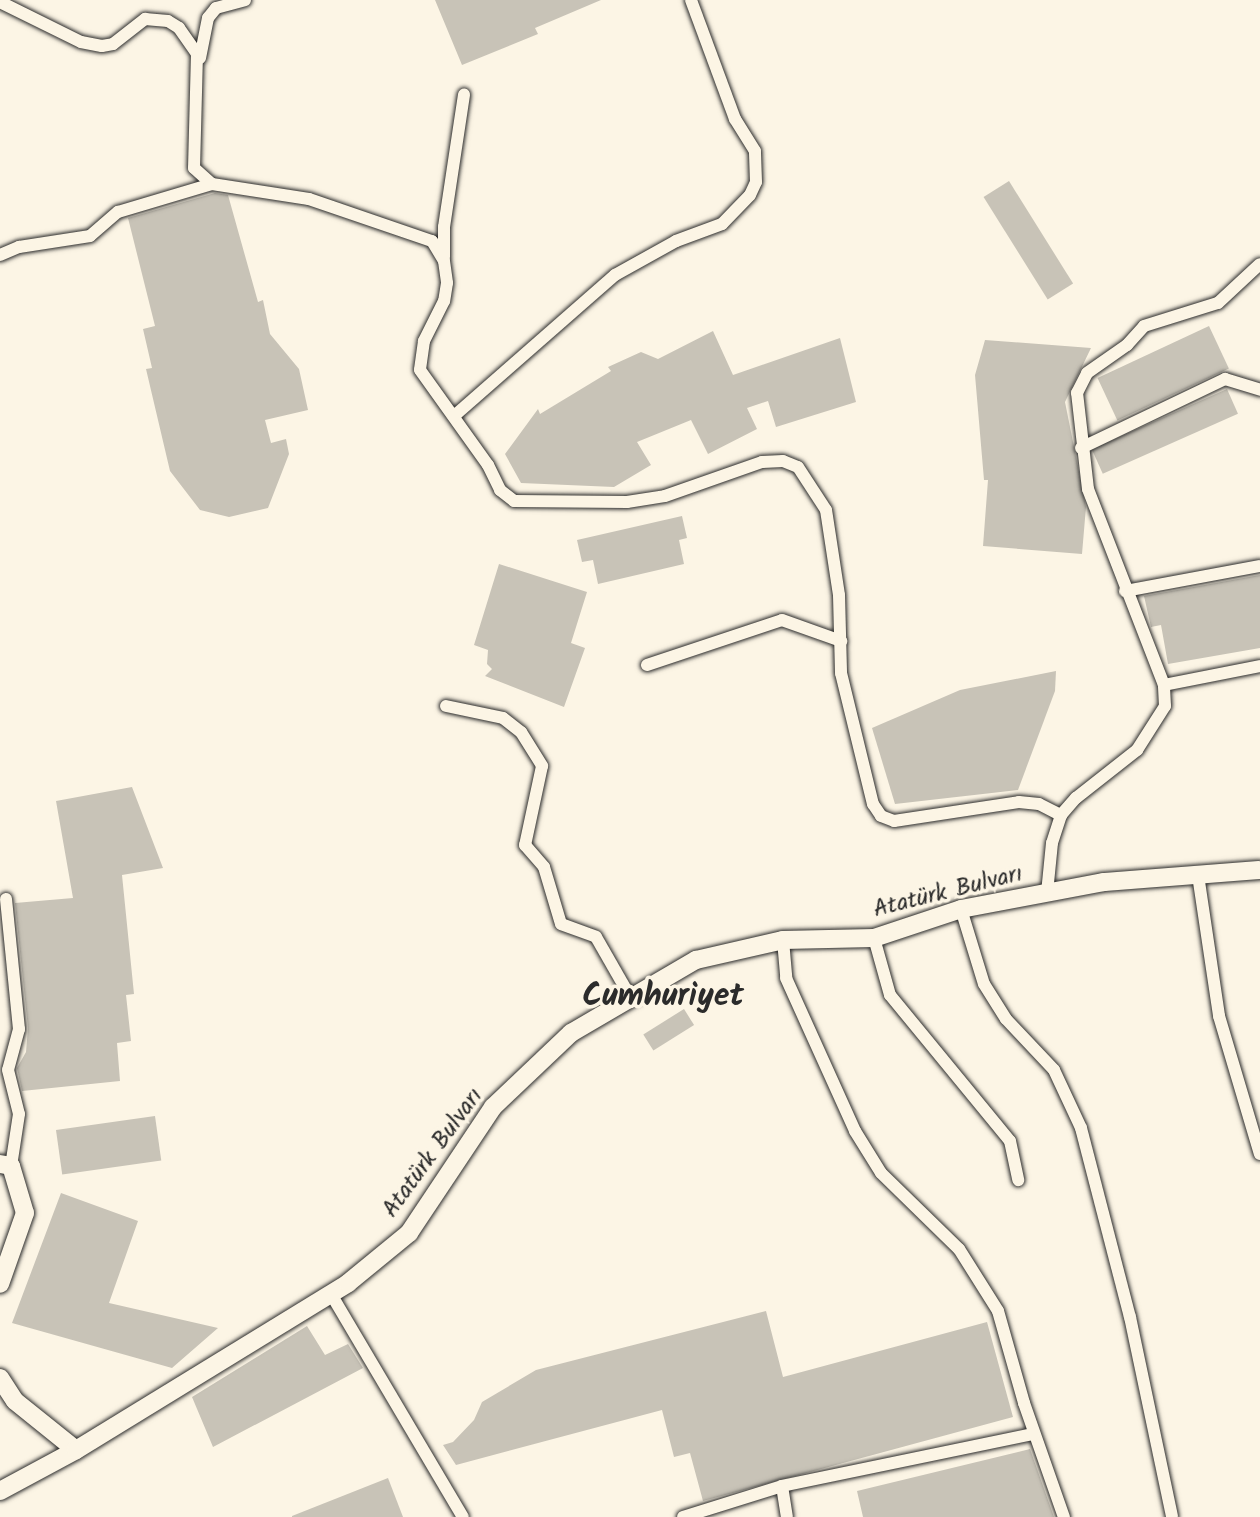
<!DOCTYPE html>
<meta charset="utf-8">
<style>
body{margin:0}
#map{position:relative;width:1260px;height:1517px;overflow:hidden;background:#fcf5e5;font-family:Kalam,sans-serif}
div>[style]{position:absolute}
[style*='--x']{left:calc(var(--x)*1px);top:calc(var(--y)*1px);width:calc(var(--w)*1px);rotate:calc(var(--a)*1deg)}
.building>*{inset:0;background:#c8c3b7;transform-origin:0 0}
.roads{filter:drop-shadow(0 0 2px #2b2b2b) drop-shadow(0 0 2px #2b2b2b)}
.street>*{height:12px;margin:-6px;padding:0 6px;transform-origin:6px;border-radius:6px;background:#fcf5e5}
.secondary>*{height:18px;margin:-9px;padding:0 9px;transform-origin:9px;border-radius:9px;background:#fcf5e5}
span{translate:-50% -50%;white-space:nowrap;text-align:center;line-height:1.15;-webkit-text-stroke:7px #fcf5e5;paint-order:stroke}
.street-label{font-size:24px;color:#2b2b2b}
.district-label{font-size:32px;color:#2b2b2b;font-weight:700}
</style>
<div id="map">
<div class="building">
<i style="clip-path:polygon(435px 0,601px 0,535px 28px,538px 34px,462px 65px)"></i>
<i style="left:1009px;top:181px;width:121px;height:30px;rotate:58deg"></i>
<i style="clip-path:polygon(215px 193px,228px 195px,258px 302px,263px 300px,270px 334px,299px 369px,308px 410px,265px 420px,271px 443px,286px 439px,289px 454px,268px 508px,229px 517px,200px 510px,170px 471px,146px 369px,152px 368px,143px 329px,155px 326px,128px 218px)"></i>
<i style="left:1209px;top:326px;width:47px;height:123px;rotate:65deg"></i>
<i style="clip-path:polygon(713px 331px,733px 375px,840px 338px,856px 402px,776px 427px,768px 401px,747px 408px,757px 429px,708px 454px,691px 420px,637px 442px,651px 465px,614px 487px,521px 483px,505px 454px,538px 409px,540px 414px,611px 371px,608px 367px,641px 352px,658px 359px)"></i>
<i style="clip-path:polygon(985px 340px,1091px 348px,1065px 402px,1086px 507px,1082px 554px,983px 546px,988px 480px,984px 480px,975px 375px)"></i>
<i style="left:1227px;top:389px;width:27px;height:148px;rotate:66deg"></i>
<i style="clip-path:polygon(682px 516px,687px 538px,679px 540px,684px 564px,598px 584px,593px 560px,582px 562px,577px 540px)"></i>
<i style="clip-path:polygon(499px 564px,587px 592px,571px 643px,585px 648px,564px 707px,485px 676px,492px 669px,487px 664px,488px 650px,474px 645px)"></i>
<i style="clip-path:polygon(1260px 575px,1260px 648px,1168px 664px,1161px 625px,1151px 627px,1144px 596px)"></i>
<i style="clip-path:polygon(1056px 671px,1055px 691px,1018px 790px,895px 804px,872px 728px,960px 690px)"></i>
<i style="clip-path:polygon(132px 787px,163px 868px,122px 875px,134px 994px,126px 995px,131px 1041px,117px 1043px,120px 1081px,22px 1091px,17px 1068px,26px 1052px,28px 1028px,15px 903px,73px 898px,56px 801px)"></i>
<i style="left:684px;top:1009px;width:19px;height:48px;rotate:58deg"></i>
<i style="left:155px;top:1116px;width:45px;height:100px;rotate:82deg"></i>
<i style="clip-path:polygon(61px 1193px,138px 1221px,109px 1303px,218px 1328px,172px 1368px,12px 1323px)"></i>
<i style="clip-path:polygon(766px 1311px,783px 1377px,987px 1322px,1013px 1417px,703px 1501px,690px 1453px,674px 1457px,662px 1410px,456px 1465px,443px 1445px,453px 1442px,474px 1420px,482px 1402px,536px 1370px)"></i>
<i style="clip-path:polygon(307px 1326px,325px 1355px,348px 1344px,363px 1368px,213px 1447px,192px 1397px)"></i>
<i style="clip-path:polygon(1030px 1449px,1054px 1517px,863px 1517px,857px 1491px)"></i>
<i style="clip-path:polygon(388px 1478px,403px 1517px,292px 1517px,292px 1516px)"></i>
</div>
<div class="roads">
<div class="street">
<i style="--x:0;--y:2;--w:90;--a:26.3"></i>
<i style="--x:81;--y:42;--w:21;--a:11"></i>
<i style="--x:102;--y:46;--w:11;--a:-10"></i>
<i style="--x:113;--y:44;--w:41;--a:-38"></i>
<i style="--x:145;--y:19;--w:23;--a:5"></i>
<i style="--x:168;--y:21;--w:13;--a:32"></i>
<i style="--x:179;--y:28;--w:32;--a:55"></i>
<i style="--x:197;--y:54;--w:114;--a:91.5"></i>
<i style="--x:194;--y:168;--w:24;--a:42"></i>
<i style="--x:200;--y:58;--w:41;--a:-78.7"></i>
<i style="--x:208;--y:18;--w:13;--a:-51"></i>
<i style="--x:216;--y:8;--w:30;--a:-15"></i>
<i style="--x:0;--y:255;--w:21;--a:-23"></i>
<i style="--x:19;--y:247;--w:72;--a:-8.8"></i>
<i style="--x:90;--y:236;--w:37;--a:-41"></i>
<i style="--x:118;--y:212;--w:98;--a:-16.6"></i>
<i style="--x:212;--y:184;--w:98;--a:8.8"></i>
<i style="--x:309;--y:199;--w:130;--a:18.9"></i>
<i style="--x:432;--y:241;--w:23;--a:59"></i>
<i style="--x:444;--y:261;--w:22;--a:82"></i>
<i style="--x:447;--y:283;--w:18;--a:99"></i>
<i style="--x:444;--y:301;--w:45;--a:116.6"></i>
<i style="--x:424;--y:341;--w:29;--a:98"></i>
<i style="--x:420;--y:370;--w:117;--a:54.4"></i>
<i style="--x:488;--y:465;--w:28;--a:64"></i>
<i style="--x:500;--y:490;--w:18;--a:38"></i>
<i style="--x:514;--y:501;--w:113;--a:0.5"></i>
<i style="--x:627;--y:502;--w:38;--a:-9"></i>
<i style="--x:665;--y:496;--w:103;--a:-19.3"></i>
<i style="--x:762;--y:462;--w:21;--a:-3"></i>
<i style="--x:783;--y:461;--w:16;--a:22"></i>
<i style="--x:798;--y:467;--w:51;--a:56.9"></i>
<i style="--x:826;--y:510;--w:86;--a:81.3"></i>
<i style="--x:839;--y:595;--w:78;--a:88.5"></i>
<i style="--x:841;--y:673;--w:135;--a:76.3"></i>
<i style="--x:873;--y:804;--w:14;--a:56"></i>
<i style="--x:881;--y:816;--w:14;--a:21"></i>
<i style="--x:894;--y:821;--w:126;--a:-8.6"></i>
<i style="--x:1019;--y:802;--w:20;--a:6"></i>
<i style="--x:1039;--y:804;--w:25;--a:27"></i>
<i style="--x:444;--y:257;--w:30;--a:-90"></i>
<i style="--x:444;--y:227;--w:134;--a:-81.4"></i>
<i style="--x:454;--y:416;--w:214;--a:-41.2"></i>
<i style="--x:615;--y:275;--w:70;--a:-29.1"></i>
<i style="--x:676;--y:241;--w:49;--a:-20.3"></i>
<i style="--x:722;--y:224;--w:40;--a:-46"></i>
<i style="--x:750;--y:195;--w:14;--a:-65"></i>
<i style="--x:756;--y:182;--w:31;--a:-92"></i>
<i style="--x:755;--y:151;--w:38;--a:-122"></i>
<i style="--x:735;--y:119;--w:127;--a:-110.3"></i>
<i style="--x:1081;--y:448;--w:160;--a:-25.6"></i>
<i style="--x:1225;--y:379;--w:37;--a:17"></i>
<i style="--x:1125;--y:591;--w:137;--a:-10.5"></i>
<i style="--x:647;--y:665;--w:142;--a:-18.4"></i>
<i style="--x:782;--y:620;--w:63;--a:19.6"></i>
<i style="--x:1164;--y:685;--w:98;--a:-11.2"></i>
<i style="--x:446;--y:706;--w:58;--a:11.9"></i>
<i style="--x:503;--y:718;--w:23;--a:38"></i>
<i style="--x:521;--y:732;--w:40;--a:58"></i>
<i style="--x:542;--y:766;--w:81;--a:102.1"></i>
<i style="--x:525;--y:845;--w:29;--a:49"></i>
<i style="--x:544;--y:867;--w:59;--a:73.4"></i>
<i style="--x:561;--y:924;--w:37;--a:20"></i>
<i style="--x:596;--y:937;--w:70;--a:60.2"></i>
<i style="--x:1198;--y:875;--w:143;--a:81.5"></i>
<i style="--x:1219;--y:1016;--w:144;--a:73.5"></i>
<i style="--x:1047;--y:893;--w:50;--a:-84.3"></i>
<i style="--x:1052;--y:843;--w:29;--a:-72"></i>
<i style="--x:1061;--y:815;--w:23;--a:-49"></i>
<i style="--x:1076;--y:798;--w:78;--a:-38.2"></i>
<i style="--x:1137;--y:750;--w:52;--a:-57.5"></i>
<i style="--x:1165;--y:706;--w:21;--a:-93"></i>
<i style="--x:1164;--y:685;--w:210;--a:-111.2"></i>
<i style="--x:1088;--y:489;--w:97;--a:-96.5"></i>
<i style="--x:1077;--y:393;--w:22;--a:-63"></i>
<i style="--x:1087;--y:373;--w:49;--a:-35"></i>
<i style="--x:1127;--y:345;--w:25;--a:-48"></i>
<i style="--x:1144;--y:326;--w:77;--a:-17.3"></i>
<i style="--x:1218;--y:303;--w:57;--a:-42.9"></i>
<i style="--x:6;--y:899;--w:131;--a:84.3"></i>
<i style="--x:19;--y:1029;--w:42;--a:105"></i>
<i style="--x:8;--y:1070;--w:45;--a:76"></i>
<i style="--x:19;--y:1114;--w:53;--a:98.7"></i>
<i style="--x:961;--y:909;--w:78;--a:73"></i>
<i style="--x:984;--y:984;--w:41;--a:57.8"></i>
<i style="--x:1006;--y:1019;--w:70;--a:46.7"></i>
<i style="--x:1054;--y:1070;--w:64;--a:65"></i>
<i style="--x:1081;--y:1128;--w:195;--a:75.5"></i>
<i style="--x:1130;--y:1317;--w:204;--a:78.1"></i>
<i style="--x:874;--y:938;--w:59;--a:74.3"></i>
<i style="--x:890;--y:995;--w:189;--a:50.6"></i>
<i style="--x:1010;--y:1141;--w:40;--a:78"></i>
<i style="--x:783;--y:940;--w:38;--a:85"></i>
<i style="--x:786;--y:978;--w:168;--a:65.7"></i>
<i style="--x:855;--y:1131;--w:49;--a:58.2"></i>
<i style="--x:881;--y:1173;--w:109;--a:44.3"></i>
<i style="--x:959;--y:1249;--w:73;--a:57.8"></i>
<i style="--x:998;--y:1311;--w:96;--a:74.2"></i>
<i style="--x:1024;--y:1403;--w:121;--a:70.7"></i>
<i style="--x:331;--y:1294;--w:259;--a:59.4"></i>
<i style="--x:782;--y:1486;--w:31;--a:81"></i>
<i style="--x:683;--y:1517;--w:104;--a:-17.4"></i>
<i style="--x:782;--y:1486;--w:257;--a:-11.7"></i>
</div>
<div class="secondary">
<i style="--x:0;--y:1164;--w:11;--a:10"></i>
<i style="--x:11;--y:1166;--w:49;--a:73.4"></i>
<i style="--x:25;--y:1213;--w:75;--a:109.4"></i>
<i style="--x:0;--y:1378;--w:27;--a:57"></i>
<i style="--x:15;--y:1401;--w:78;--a:38.8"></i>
<i style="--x:0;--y:1491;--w:86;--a:-28.3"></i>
<i style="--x:76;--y:1450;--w:319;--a:-31.5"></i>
<i style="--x:348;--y:1283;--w:79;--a:-39.3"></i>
<i style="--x:409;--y:1233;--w:151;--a:-56.3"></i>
<i style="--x:493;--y:1107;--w:108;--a:-43.5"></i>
<i style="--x:571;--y:1033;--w:145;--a:-30.3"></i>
<i style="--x:696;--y:960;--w:89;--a:-12.9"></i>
<i style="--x:783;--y:940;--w:91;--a:-1.3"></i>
<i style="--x:874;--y:938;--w:92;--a:-18.4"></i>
<i style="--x:961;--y:909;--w:146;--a:-10.7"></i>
<i style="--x:1104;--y:882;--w:156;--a:-4.4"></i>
</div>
</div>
<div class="street-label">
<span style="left:948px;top:892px;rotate:-14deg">Atatürk Bulvarı</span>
<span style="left:433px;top:1153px;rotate:-54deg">Atatürk Bulvarı</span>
</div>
<div class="district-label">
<span style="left:663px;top:997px">Cumhuriyet</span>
</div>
</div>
